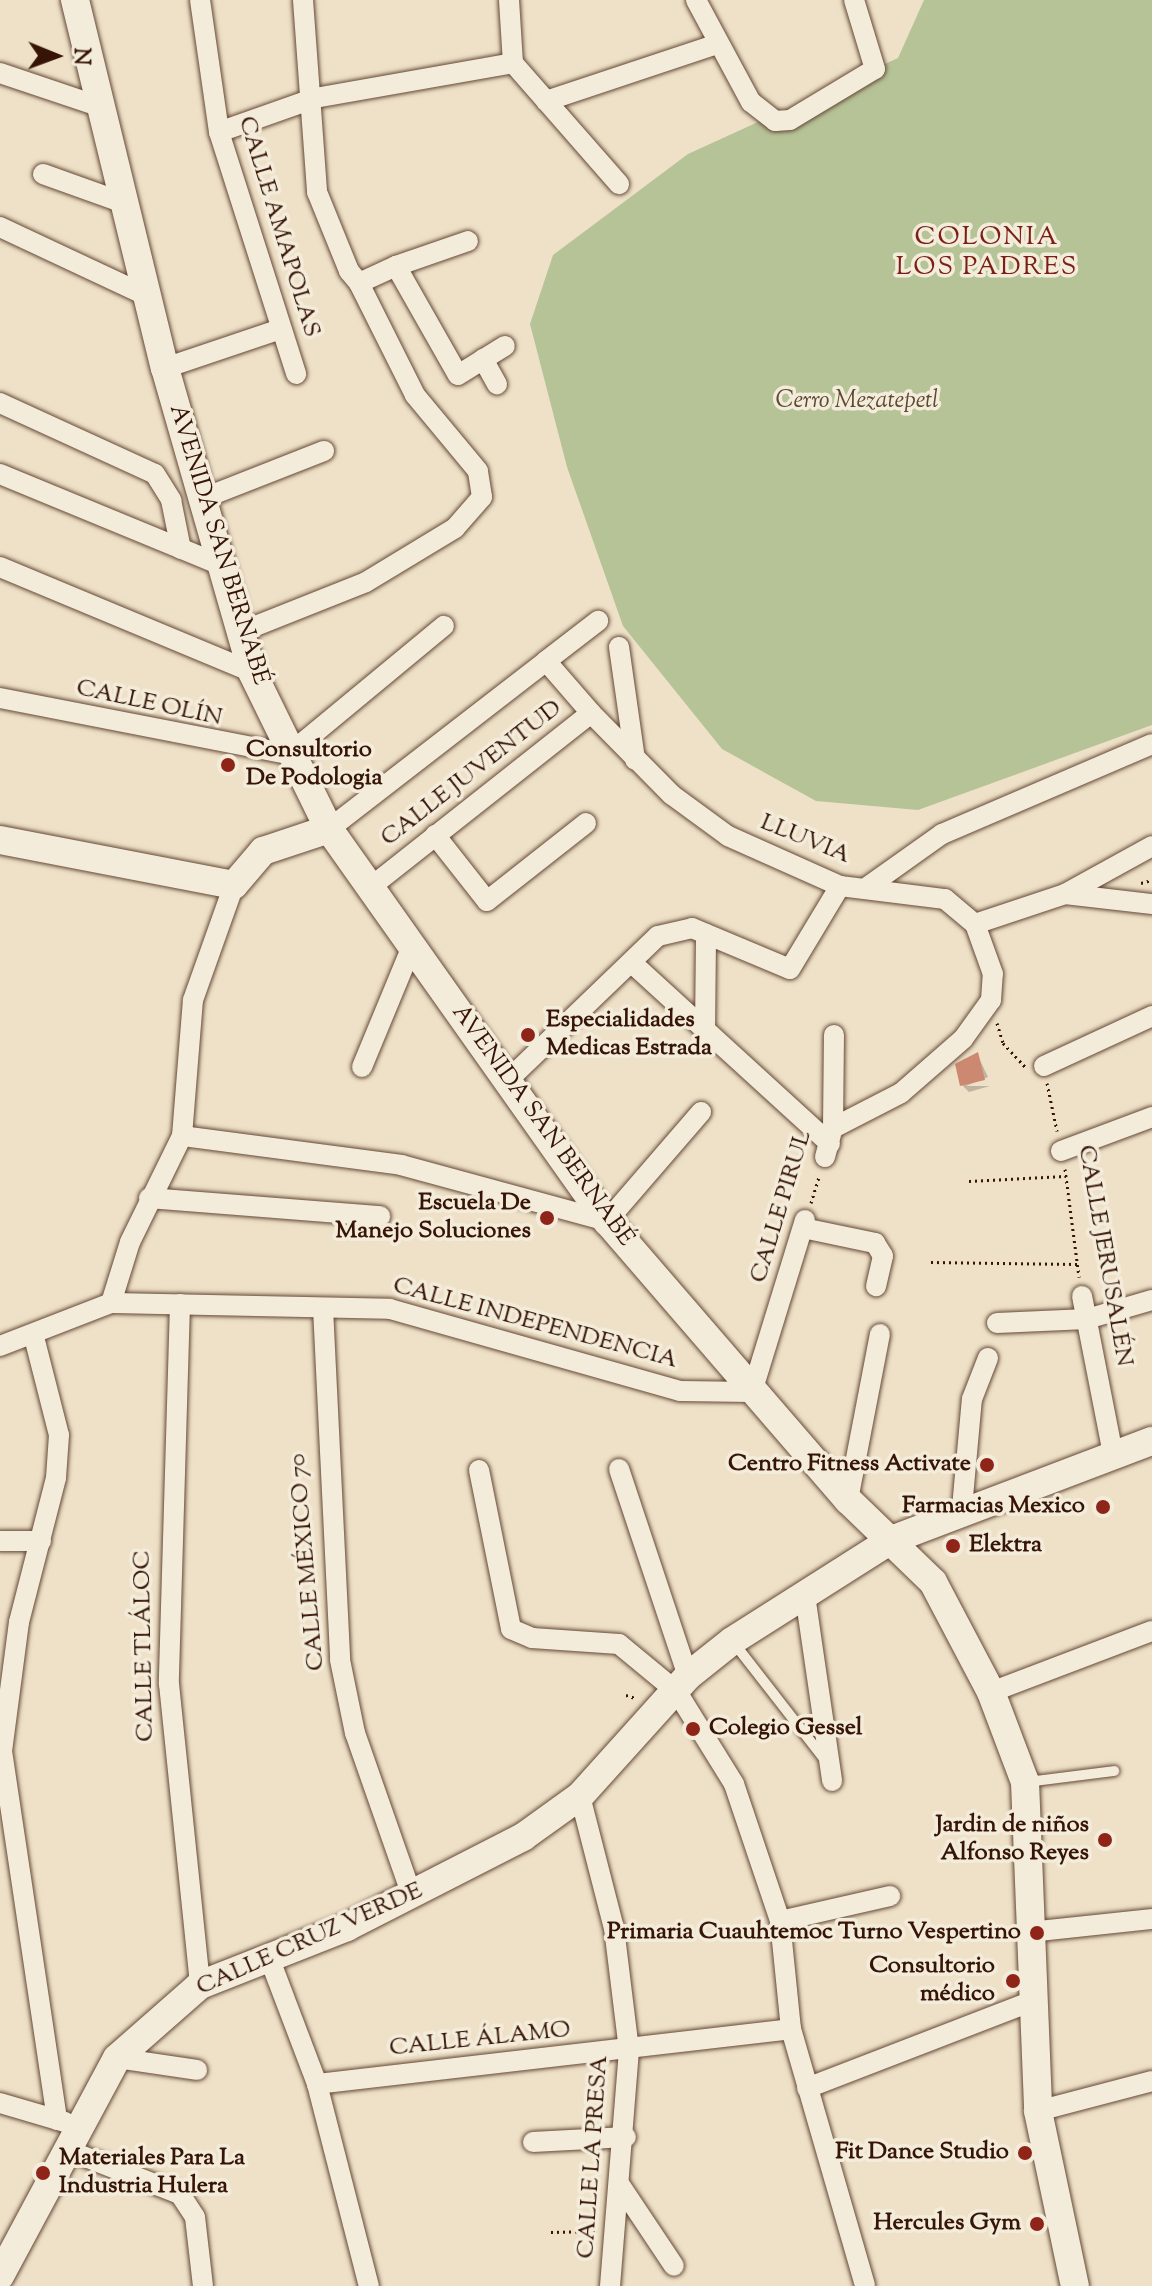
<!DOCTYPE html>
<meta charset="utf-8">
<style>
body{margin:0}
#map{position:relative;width:1152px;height:2286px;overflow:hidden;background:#eee1c7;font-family:"Sorts Mill Goudy",serif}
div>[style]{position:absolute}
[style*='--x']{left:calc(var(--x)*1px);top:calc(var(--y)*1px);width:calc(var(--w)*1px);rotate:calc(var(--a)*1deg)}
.green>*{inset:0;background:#b6c397}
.shadow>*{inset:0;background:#0003}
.building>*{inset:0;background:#cc8871}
.path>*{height:3px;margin-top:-1.5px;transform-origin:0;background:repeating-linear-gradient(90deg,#371506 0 2px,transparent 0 6px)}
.roads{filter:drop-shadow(0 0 2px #654836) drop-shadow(0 0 2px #654836)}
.lane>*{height:10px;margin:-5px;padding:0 5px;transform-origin:5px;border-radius:5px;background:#f4ecdb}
.street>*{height:20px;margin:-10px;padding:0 10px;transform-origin:10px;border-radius:10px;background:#f4ecdb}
.secondary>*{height:28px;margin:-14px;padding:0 14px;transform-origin:14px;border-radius:14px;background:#f4ecdb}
.dots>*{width:22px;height:22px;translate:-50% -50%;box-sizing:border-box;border:4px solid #f4ecdb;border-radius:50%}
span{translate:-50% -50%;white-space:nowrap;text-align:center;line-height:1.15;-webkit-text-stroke:7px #f4ecdb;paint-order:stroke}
.street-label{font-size:24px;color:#371506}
.park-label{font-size:24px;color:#5d4932;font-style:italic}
.poi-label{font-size:24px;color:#371506;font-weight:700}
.left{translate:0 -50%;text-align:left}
.right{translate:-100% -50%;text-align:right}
.neighbourhood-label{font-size:26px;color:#7a1f14;letter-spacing:2px}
.north{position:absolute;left:16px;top:16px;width:80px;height:80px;-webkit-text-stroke:6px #f4ecdb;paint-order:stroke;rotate:91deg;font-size:22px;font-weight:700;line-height:32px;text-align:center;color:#371506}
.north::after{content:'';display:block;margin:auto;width:28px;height:36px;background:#371506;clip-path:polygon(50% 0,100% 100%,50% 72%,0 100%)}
</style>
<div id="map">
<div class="green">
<i style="clip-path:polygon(924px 0,1152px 0,1152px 725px,918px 810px,816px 801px,722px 749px,623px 626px,567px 467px,530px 324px,553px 255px,688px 154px,898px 58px)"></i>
</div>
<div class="shadow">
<i style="clip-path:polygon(977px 1054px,988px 1077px,966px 1086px,990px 1086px,969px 1092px,962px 1085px,962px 1060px)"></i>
</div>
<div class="building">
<i style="clip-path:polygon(978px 1052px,985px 1080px,960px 1086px,955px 1064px)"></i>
</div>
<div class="path">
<i style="--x:1141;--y:883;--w:11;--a:-15"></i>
<i style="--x:997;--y:1023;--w:21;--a:73"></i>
<i style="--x:1003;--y:1043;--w:33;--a:47"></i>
<i style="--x:1047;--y:1083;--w:49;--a:78.2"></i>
<i style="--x:1065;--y:1169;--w:109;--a:82.6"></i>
<i style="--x:969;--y:1181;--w:96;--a:-3"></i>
<i style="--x:811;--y:1203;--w:28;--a:-73"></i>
<i style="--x:931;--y:1262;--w:147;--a:0.8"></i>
<i style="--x:626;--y:1695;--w:9;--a:18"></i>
<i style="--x:551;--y:2232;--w:44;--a:-1.3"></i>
</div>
<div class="roads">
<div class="lane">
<i style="--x:734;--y:1643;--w:148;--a:52.1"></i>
<i style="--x:1027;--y:1782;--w:88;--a:-7.2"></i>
</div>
<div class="street">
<i style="--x:200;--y:0;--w:133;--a:81.8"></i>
<i style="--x:219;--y:132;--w:254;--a:72.3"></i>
<i style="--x:303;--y:0;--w:193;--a:85.8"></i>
<i style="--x:317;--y:192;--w:85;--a:67.9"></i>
<i style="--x:349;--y:271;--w:16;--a:50"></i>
<i style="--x:359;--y:283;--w:41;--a:-24.7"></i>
<i style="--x:396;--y:266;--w:125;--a:60.4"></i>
<i style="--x:458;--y:375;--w:55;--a:-31.7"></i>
<i style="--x:509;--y:0;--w:63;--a:86.4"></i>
<i style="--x:513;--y:63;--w:161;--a:48.8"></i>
<i style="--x:696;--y:0;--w:116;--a:61.7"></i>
<i style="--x:751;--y:102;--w:31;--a:38"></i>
<i style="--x:775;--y:121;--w:15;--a:-4"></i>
<i style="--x:790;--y:120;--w:99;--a:-31"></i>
<i style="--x:875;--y:69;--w:72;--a:-106.9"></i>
<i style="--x:0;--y:73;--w:107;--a:18.6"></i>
<i style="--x:546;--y:101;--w:177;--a:-18.4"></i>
<i style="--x:219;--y:132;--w:102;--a:-19.5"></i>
<i style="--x:315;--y:98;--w:201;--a:-10"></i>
<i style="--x:43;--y:174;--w:86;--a:19.7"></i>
<i style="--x:0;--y:227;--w:162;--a:25.1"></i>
<i style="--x:396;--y:266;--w:76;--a:-19.1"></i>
<i style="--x:483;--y:359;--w:29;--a:61"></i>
<i style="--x:165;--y:368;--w:122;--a:-18.6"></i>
<i style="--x:0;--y:403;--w:170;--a:24.6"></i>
<i style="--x:155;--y:474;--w:31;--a:58"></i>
<i style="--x:171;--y:500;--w:50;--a:78.5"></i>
<i style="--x:0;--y:474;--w:244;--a:22.4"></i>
<i style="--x:204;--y:498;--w:129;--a:-21.4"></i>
<i style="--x:0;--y:567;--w:273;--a:22.6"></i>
<i style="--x:243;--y:631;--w:132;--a:-21.7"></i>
<i style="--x:366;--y:582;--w:104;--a:-31.2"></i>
<i style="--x:455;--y:528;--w:41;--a:-48.9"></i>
<i style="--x:482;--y:497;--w:26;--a:-99"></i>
<i style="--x:478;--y:471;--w:99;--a:-129.7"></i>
<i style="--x:415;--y:395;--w:125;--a:-116.6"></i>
<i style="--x:619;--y:647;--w:114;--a:81.9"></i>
<i style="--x:546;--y:661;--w:66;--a:-37.6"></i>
<i style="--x:0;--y:698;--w:294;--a:11"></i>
<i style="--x:289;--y:754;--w:201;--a:-39.6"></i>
<i style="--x:329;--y:829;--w:274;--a:-37.7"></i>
<i style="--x:546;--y:661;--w:69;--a:49.1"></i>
<i style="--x:435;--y:835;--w:84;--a:51.8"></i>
<i style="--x:487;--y:901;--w:126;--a:-38.2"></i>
<i style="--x:372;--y:886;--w:279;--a:-38.3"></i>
<i style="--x:591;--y:713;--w:115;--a:45.4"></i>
<i style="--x:672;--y:795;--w:69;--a:36.2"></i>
<i style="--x:728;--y:836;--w:123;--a:24.1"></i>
<i style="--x:840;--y:886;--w:106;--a:7.1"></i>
<i style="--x:945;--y:899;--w:39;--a:40"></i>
<i style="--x:975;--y:924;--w:95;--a:-18.4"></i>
<i style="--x:1065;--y:894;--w:99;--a:-28.9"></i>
<i style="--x:866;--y:888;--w:93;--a:-35.4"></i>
<i style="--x:942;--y:834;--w:228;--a:-23.2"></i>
<i style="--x:1065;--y:894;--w:88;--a:6.6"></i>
<i style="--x:632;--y:963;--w:268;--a:42.4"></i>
<i style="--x:705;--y:1033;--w:99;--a:-89.4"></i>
<i style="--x:1044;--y:1066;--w:119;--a:-24.8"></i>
<i style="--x:362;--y:1067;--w:133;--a:-67.5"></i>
<i style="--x:505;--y:1083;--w:212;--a:-43.9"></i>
<i style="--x:658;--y:936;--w:35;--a:-13"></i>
<i style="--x:692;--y:928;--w:106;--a:22.7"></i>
<i style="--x:790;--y:969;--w:97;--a:-58.9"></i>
<i style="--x:833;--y:1128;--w:93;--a:-89.4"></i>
<i style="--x:182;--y:1136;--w:221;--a:7.5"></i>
<i style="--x:401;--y:1165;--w:213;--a:15.2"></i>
<i style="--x:607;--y:1221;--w:144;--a:-49.2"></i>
<i style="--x:1061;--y:1151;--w:97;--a:-20.5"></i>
<i style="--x:825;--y:1157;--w:30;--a:-75"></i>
<i style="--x:833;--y:1128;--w:76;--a:-27.2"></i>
<i style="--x:901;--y:1093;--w:82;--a:-41.1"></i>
<i style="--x:963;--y:1039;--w:48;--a:-54.3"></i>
<i style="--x:991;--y:1000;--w:26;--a:-86"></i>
<i style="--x:993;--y:974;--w:53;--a:-109.8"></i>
<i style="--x:149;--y:1198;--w:232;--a:4.5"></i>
<i style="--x:803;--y:1228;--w:74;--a:11.8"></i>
<i style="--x:875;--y:1243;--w:15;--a:58"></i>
<i style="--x:883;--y:1256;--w:31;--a:103"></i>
<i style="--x:1082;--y:1296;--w:161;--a:78.9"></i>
<i style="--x:111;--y:1303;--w:279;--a:1.2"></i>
<i style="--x:390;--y:1309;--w:301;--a:15.8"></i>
<i style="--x:680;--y:1391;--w:72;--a:0.8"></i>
<i style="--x:752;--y:1392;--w:180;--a:-72.9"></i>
<i style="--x:180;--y:1304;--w:380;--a:91.7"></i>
<i style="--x:169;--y:1684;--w:303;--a:84.1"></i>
<i style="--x:323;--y:1308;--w:352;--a:87.2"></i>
<i style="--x:340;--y:1660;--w:75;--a:78.4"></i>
<i style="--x:355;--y:1733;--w:173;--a:70.7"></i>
<i style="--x:997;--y:1323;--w:90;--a:-2.5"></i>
<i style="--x:1087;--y:1319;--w:68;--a:-16.3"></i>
<i style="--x:34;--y:1337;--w:101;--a:75.7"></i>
<i style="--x:59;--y:1435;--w:43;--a:94"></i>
<i style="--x:56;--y:1478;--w:149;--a:104.4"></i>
<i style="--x:19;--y:1622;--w:130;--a:97.5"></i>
<i style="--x:2;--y:1751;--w:373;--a:81.5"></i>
<i style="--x:0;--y:1346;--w:119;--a:-21.2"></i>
<i style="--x:111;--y:1303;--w:64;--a:-72.7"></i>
<i style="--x:130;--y:1242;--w:118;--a:-63.9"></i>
<i style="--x:182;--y:1136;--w:136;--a:-85.4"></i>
<i style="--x:193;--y:1000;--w:122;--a:-70.4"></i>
<i style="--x:619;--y:1469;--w:218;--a:71.6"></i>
<i style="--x:479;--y:1470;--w:162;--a:78.6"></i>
<i style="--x:511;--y:1629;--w:23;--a:23"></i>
<i style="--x:532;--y:1638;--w:87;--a:3.9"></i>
<i style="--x:619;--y:1644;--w:75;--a:39.6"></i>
<i style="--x:677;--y:1692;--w:108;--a:58.2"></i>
<i style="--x:734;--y:1784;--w:145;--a:71.4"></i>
<i style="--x:780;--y:1921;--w:109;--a:84.2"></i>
<i style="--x:791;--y:2029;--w:267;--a:73.9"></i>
<i style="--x:848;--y:1500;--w:169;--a:-79.1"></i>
<i style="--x:962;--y:1508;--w:109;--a:-84.8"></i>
<i style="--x:972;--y:1399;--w:44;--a:-68.7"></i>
<i style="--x:0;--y:1541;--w:41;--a:0"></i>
<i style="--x:805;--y:1595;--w:188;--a:81.7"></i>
<i style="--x:991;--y:1692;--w:172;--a:-20.8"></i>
<i style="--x:580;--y:1796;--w:136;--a:75.6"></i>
<i style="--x:614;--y:1928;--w:123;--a:83"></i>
<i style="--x:629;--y:2050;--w:237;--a:94.6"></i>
<i style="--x:780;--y:1921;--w:113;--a:-12.8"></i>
<i style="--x:1030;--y:1932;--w:123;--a:-6.1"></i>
<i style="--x:270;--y:1960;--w:133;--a:69.2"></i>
<i style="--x:317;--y:2084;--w:209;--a:75.6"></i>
<i style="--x:117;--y:2058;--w:81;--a:8.5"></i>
<i style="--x:317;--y:2084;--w:477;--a:-6.6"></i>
<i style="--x:807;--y:2088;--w:239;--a:-21.1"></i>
<i style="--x:0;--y:2103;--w:68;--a:16.3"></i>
<i style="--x:1038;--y:2111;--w:118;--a:-14.7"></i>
<i style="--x:533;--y:2142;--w:93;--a:-3.1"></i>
<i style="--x:65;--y:2149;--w:123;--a:21.4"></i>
<i style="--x:180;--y:2194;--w:27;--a:57"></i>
<i style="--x:195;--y:2217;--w:69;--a:83.4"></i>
<i style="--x:620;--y:2185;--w:97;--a:56.3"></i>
</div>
<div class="secondary">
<i style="--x:75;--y:0;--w:379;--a:76.3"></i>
<i style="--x:165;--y:368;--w:316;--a:74"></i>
<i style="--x:252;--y:672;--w:175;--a:63.9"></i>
<i style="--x:329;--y:829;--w:481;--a:54.7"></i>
<i style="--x:607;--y:1221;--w:369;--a:49.2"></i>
<i style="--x:848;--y:1500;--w:118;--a:44"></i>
<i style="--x:933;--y:1582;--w:124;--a:62.2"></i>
<i style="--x:991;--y:1692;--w:96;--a:69.3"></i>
<i style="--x:1025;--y:1782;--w:329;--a:87.7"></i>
<i style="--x:1038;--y:2111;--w:179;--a:78.1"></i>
<i style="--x:0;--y:840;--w:238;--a:10.9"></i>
<i style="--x:234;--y:885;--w:45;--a:-49.5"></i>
<i style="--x:263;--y:851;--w:70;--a:-18.4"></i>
<i style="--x:0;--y:2276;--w:247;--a:-61.8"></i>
<i style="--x:117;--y:2058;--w:111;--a:-41.3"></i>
<i style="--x:200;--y:1985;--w:158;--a:-21.5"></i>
<i style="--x:347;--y:1927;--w:198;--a:-27.1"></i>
<i style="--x:523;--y:1837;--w:70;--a:-35.7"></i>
<i style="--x:580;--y:1796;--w:161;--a:-48"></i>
<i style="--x:688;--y:1676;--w:56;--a:-38.5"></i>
<i style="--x:732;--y:1641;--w:188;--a:-32.4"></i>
<i style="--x:891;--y:1540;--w:279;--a:-20.8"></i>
</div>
</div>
<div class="dots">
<i style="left:228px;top:765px;background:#8f2418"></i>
<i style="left:528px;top:1035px;background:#8f2418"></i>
<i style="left:547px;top:1218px;background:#8f2418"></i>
<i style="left:987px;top:1465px;background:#8f2418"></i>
<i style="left:1103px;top:1507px;background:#8f2418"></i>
<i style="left:953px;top:1546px;background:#8f2418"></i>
<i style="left:693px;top:1729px;background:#8f2418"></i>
<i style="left:1105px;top:1840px;background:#8f2418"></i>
<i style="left:1037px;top:1933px;background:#8f2418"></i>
<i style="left:1013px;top:1981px;background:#8f2418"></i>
<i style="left:1025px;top:2153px;background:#8f2418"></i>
<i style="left:43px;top:2173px;background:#8f2418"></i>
<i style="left:1037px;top:2224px;background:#8f2418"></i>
</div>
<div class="street-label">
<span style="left:278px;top:227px;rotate:73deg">CALLE AMAPOLAS</span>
<span style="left:218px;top:545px;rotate:73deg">AVENIDA SAN BERNABÉ</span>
<span style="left:149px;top:704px;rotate:12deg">CALLE OLÍN</span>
<span style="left:472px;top:774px;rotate:-38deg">CALLE JUVENTUD</span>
<span style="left:805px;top:840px;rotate:22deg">LLUVIA</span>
<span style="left:542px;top:1126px;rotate:54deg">AVENIDA SAN BERNABÉ</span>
<span style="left:782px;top:1207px;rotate:-73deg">CALLE PIRUL</span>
<span style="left:1104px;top:1256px;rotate:80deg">CALLE JERUSALÉN</span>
<span style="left:535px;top:1324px;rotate:15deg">CALLE INDEPENDENCIA</span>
<span style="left:308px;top:1562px;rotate:-95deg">CALLE MÉXICO 70</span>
<span style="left:145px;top:1646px;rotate:-91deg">CALLE TLÁLOC</span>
<span style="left:310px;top:1940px;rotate:-24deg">CALLE CRUZ VERDE</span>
<span style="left:480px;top:2040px;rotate:-6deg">CALLE ÁLAMO</span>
<span style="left:594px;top:2157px;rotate:-86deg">CALLE LA PRESA</span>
</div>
<div class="park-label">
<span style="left:857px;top:402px">Cerro Mezatepetl</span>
</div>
<div class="poi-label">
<span class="left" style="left:246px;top:765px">Consultorio<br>De Podologia</span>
<span class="left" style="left:546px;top:1035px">Especialidades<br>Medicas Estrada</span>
<span class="right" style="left:531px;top:1218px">Escuela De<br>Manejo Soluciones</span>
<span class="right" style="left:971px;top:1465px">Centro Fitness Activate</span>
<span class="right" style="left:1085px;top:1507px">Farmacias Mexico</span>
<span class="left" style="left:969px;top:1546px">Elektra</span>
<span class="left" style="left:709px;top:1729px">Colegio Gessel</span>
<span class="right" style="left:1089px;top:1840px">Jardin de niños<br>Alfonso Reyes</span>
<span class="right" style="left:1021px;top:1933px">Primaria Cuauhtemoc Turno Vespertino</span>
<span class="right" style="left:995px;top:1981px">Consultorio<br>médico</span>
<span class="right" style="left:1009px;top:2153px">Fit Dance Studio</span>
<span class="left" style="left:59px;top:2173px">Materiales Para La<br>Industria Hulera</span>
<span class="right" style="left:1021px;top:2224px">Hercules Gym</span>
</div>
<div class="neighbourhood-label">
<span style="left:987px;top:253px">COLONIA<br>LOS PADRES</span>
</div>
<div class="north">N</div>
</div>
